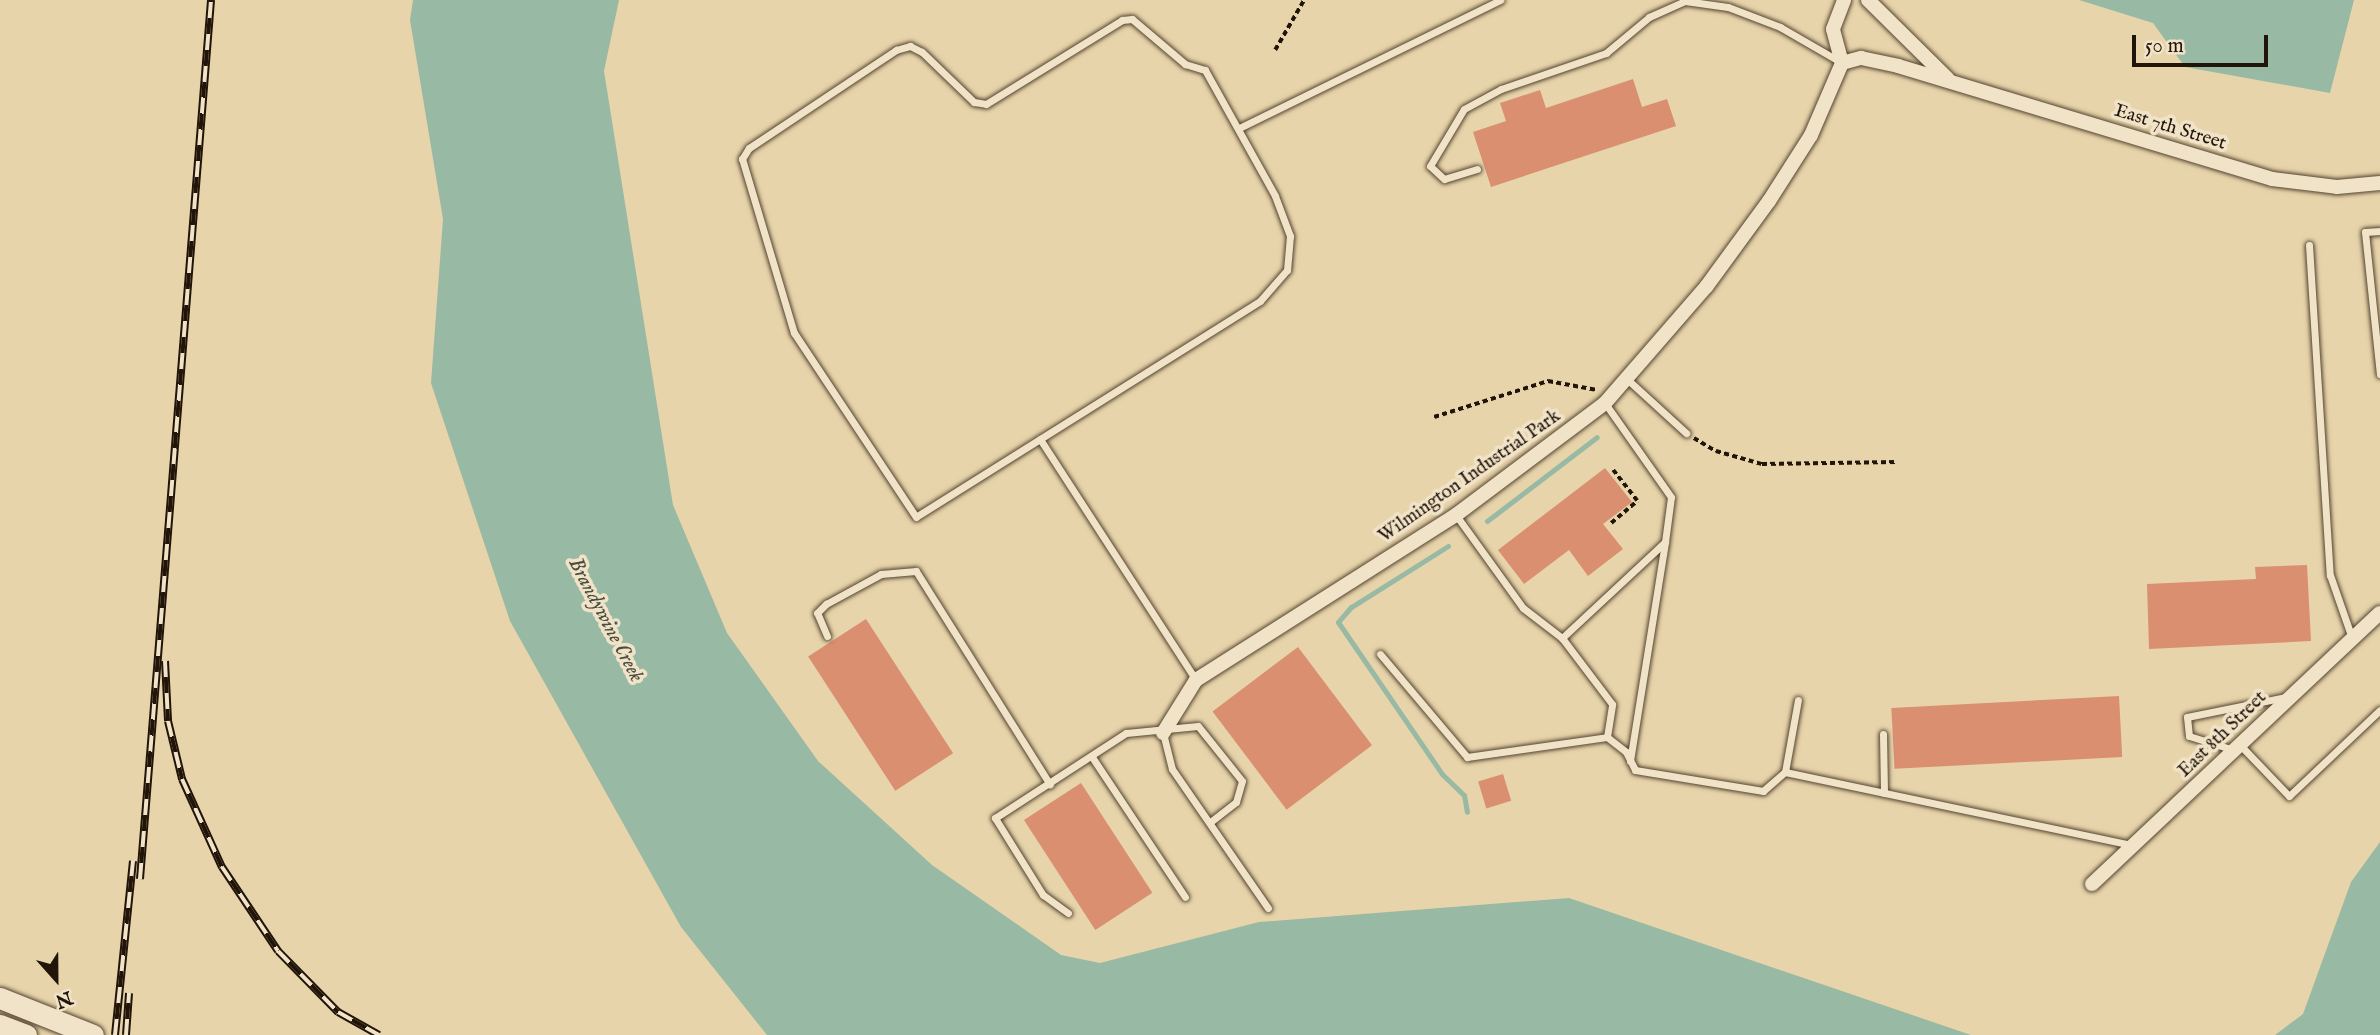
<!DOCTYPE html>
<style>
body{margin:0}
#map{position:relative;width:2380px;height:1035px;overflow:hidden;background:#e8d4aa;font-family:"IM FELL English",serif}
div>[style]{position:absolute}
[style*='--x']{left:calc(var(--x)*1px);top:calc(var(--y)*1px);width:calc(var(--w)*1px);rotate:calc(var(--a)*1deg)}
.water>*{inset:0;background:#98b9a3}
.stream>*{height:5px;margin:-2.5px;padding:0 2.5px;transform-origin:2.5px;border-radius:2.5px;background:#98b9a3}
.building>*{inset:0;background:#d98f70;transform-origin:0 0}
.path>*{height:3.5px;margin-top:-1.75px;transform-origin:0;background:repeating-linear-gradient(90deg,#211409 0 5px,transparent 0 8.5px)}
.roads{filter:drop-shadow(0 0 2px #534431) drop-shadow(0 0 2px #534431)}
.lane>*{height:7px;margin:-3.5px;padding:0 3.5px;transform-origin:3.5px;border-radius:3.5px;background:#f0e3c8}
.street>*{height:14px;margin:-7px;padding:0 7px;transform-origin:7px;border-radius:7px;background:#f0e3c8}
.secondary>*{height:21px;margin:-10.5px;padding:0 10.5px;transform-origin:10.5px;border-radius:10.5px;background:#f0e3c8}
.rail>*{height:8px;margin-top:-4px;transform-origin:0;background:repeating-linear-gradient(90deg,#f0e3c8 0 16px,#211409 0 32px);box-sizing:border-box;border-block:2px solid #211409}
span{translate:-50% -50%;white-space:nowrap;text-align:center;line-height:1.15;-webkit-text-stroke:7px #f0e3c8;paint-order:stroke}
.street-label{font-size:19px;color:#211409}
.water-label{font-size:21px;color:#4b4e3f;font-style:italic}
.north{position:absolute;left:21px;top:944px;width:70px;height:70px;-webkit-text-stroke:5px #f0e3c8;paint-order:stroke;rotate:159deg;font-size:19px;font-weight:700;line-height:28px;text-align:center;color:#211409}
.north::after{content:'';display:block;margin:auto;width:24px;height:32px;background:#211409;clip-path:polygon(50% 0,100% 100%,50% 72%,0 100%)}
.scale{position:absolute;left:2132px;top:35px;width:136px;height:32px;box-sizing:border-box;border:4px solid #211409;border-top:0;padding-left:9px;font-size:21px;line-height:24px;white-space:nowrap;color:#211409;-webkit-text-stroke:5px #f0e3c8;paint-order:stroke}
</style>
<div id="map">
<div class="water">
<i style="clip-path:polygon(413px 0,619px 0,604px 71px,673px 505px,727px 633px,818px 761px,932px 865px,1061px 955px,1100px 963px,1259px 922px,1569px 898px,1971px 1035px,767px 1035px,681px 927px,510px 621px,431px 383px,443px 219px,410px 20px)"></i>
<i style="clip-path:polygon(2079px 0,2354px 0,2330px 93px,2185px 67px,2153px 23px)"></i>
<i style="clip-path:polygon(2380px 842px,2380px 1035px,2275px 1035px,2303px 1014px,2351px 882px)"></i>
</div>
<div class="stream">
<i style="--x:1487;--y:521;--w:138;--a:-37.4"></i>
<i style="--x:1448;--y:546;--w:115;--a:147.8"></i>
<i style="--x:1351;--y:607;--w:20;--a:131"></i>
<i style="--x:1338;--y:622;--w:184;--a:55.6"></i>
<i style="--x:1442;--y:774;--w:30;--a:44"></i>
<i style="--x:1464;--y:795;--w:17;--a:80"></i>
</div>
<div class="building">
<i style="clip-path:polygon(1633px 79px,1642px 107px,1667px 99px,1676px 126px,1491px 187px,1473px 132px,1506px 121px,1500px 103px,1540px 90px,1546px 108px)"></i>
<i style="clip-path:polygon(1605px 468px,1632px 502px,1603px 524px,1623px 549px,1588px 576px,1569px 550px,1524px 584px,1498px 550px)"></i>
<i style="clip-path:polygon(2307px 565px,2311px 641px,2149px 649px,2147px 584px,2256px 579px,2255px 567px)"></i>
<i style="left:866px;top:619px;width:160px;height:69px;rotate:57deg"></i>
<i style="left:1298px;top:647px;width:123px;height:107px;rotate:53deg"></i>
<i style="left:2119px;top:696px;width:61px;height:228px;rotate:87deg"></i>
<i style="left:1503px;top:774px;width:28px;height:26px;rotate:73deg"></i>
<i style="left:1081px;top:783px;width:131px;height:68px;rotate:57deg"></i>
</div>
<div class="path">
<i style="--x:1275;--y:50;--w:58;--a:-59.9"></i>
<i style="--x:1434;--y:417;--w:120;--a:-17.5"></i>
<i style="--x:1548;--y:381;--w:50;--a:10.4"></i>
<i style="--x:1694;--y:438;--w:26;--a:31"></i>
<i style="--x:1716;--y:451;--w:48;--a:15.8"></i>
<i style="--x:1762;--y:464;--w:135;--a:-0.8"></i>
<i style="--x:1611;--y:523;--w:34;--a:-40"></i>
<i style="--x:1637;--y:501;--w:39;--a:-128"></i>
</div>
<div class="roads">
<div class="lane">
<i style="--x:1132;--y:19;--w:70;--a:40.3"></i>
<i style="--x:1185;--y:64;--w:21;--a:17"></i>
<i style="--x:1205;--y:70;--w:144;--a:60.9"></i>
<i style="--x:1275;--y:196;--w:43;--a:69.4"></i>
<i style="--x:1290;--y:236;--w:34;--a:95"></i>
<i style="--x:1287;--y:270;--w:41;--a:131.1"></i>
<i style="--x:1260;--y:301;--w:406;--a:147.9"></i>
<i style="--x:916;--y:517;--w:221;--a:-123.5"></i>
<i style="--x:794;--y:333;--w:182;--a:-106.6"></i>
<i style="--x:742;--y:159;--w:13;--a:-58"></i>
<i style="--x:749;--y:148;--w:177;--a:-33.7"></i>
<i style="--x:896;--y:50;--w:15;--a:-16"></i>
<i style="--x:910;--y:46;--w:13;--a:27"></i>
<i style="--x:922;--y:52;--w:72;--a:43.9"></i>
<i style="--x:974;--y:102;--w:12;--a:9"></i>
<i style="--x:986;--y:104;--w:160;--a:-31.7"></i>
<i style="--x:1122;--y:20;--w:10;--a:-6"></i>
<i style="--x:1239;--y:128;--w:291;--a:-26.1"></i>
<i style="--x:1477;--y:169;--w:34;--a:163"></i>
<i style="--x:1444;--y:179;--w:19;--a:-137"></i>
<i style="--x:1430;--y:166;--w:66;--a:-59.2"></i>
<i style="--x:1464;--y:109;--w:42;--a:-28.4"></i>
<i style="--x:1501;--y:89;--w:111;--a:-18.9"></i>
<i style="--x:1606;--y:53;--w:56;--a:-39.9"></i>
<i style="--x:1649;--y:17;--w:39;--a:-24"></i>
<i style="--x:1685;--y:1;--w:43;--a:7.9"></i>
<i style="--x:1728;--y:7;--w:56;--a:21"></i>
<i style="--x:1780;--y:27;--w:68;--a:30"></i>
<i style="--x:2380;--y:231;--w:15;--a:176"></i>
<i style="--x:2365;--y:232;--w:143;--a:84"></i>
<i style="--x:2309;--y:245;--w:331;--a:86.4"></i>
<i style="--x:2330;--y:575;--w:67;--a:70.8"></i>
<i style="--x:1628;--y:380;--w:79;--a:42.4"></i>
<i style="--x:1040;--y:439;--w:287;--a:57.1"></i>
<i style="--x:827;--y:636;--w:25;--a:-113"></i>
<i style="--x:817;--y:613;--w:13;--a:-45"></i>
<i style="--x:826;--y:604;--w:63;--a:-28.6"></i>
<i style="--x:881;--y:574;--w:35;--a:-5"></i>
<i style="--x:916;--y:571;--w:252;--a:57.9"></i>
<i style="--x:1562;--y:638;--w:141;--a:-43"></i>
<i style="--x:1665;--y:542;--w:45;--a:-82.4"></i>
<i style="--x:1671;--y:497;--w:115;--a:-125.1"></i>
<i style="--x:1380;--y:654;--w:135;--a:49.8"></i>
<i style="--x:1467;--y:757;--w:141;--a:-8.1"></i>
<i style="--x:1607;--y:737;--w:33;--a:-81"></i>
<i style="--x:1612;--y:704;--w:83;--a:-127.1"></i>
<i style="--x:1562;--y:638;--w:49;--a:-142.4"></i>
<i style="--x:1523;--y:608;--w:115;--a:-125.8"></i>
<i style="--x:1163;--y:733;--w:37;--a:76"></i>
<i style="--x:1172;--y:769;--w:169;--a:55.4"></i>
<i style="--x:1883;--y:734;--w:59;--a:89"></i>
<i style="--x:1607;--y:737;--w:24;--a:38"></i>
<i style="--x:1626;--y:752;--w:20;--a:63"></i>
<i style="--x:1635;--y:770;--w:130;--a:9.3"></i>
<i style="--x:1763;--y:791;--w:29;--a:-41"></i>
<i style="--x:1785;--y:772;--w:73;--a:-79.8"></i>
<i style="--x:2242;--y:747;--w:68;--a:46.2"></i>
<i style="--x:2289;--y:796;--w:125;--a:-43.4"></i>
<i style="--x:2234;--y:750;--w:47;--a:-162.7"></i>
<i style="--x:2189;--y:736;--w:19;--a:-96"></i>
<i style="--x:2187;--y:717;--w:100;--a:-11.5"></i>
<i style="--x:1092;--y:757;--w:168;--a:56.4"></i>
<i style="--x:1630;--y:761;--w:222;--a:-80.9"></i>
<i style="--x:1785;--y:772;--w:355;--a:11.9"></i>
<i style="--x:1068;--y:913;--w:31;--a:-144"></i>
<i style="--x:1043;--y:895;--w:91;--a:-121.9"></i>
<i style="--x:995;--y:818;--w:156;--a:-33"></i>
<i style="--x:1126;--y:733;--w:72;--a:-5.6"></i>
<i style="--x:1198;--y:726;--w:70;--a:51.3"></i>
<i style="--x:1242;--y:781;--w:22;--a:106"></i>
<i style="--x:1236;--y:802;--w:33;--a:142"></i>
</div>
<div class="street">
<i style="--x:1868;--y:0;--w:112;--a:44.6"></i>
<i style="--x:1842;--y:63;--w:20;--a:-15"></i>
<i style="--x:1861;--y:58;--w:38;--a:12"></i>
<i style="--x:1898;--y:66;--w:391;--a:16.8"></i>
<i style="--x:2272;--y:179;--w:65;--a:7"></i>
<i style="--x:2337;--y:187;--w:43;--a:-5.3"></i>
<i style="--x:1842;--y:63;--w:35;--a:-105"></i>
<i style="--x:1833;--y:29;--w:31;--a:-69"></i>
<i style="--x:1163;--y:733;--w:62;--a:-58.1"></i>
<i style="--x:1196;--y:680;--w:308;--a:-32.4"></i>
<i style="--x:1456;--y:515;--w:186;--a:-36.9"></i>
<i style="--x:1605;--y:403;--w:154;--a:-49"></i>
<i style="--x:1706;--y:287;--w:107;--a:-53.8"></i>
<i style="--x:1769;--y:201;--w:78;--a:-57.5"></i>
<i style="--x:1811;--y:135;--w:78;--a:-66.7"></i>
<i style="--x:2092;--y:884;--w:395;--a:-43.3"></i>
</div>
<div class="secondary">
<i style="--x:0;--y:998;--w:100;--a:21.7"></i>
<i style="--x:0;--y:1025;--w:28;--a:21"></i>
</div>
</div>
<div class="rail">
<i style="--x:165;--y:661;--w:60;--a:87.1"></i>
<i style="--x:168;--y:721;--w:60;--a:76.4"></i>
<i style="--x:182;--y:779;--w:97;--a:65.6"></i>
<i style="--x:222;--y:867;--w:101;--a:56.3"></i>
<i style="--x:278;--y:951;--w:86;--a:45.5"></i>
<i style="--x:338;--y:1012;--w:47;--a:29.3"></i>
<i style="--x:140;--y:879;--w:882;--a:-85.38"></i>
<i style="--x:115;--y:1035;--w:175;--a:-84.1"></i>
<i style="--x:126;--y:1035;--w:42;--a:-85.9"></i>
</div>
<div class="street-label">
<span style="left:2170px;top:128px;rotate:17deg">East 7th Street</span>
<span style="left:1470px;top:477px;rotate:-35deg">Wilmington Industrial Park</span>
<span style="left:2223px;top:735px;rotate:-44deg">East 8th Street</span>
</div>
<div class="water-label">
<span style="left:605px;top:620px;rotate:62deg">Brandywine Creek</span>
</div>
<div class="north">N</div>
<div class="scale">50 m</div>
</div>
